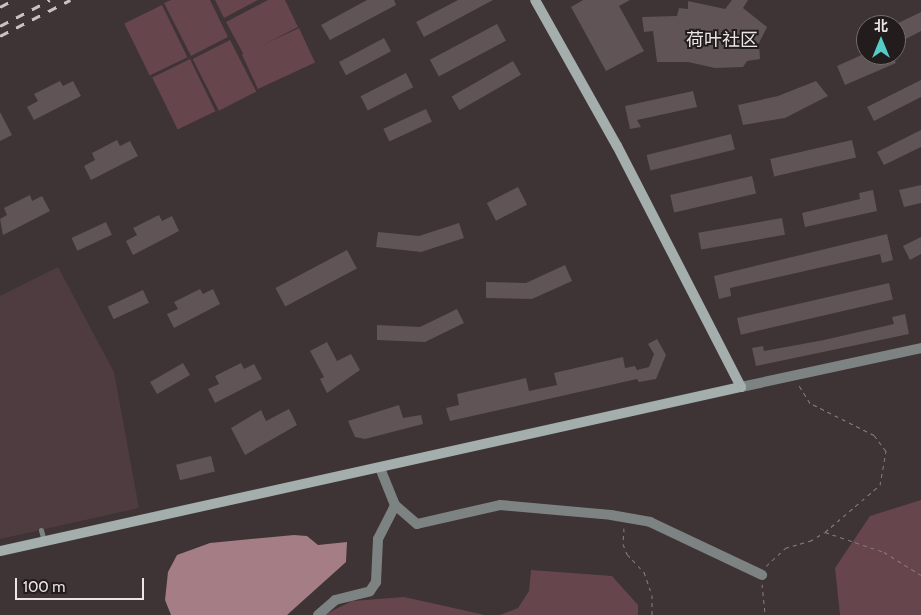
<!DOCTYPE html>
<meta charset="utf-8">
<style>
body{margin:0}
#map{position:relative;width:921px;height:615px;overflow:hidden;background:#3e3335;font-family:Cabin,"Noto Sans SC",sans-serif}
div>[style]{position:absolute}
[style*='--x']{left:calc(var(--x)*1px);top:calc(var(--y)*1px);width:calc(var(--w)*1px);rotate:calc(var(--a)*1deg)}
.built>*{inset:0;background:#4e3c40}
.green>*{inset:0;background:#66454c;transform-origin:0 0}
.water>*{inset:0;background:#a57d85}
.building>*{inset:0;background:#605456;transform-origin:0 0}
.path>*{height:1px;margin-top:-0.5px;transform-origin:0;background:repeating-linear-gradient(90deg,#877e80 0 4px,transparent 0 8px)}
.lane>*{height:5px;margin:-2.5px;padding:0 2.5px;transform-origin:2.5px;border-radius:2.5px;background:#7d8382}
.street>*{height:10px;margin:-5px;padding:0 5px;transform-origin:5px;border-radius:5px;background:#7d8382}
.secondary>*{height:10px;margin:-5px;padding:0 5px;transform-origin:5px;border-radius:5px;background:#a4aead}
.rail>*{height:2.5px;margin-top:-1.25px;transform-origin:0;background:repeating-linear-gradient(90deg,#c9c1c3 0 9px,transparent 0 18px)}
span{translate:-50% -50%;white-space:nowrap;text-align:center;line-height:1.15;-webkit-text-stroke:4px #221c1d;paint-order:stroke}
.quarter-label{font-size:18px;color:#ece5e6}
.north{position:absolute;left:856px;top:15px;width:50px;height:50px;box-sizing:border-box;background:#221c1d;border:1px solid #736c6d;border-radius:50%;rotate:0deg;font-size:14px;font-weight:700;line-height:20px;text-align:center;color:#ece5e6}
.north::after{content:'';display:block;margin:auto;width:18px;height:22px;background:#54cdc8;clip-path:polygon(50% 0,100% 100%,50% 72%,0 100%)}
.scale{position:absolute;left:15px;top:578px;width:129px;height:22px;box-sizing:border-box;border:2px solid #ece5e6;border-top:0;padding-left:6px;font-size:15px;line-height:18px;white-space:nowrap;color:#ece5e6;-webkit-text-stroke:4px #221c1d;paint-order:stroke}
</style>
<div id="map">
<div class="built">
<i style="clip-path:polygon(58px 267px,114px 372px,139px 508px,0 539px,0 296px)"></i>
</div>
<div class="green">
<i style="clip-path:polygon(171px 0,210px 0,228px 37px,191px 56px,164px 3px)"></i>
<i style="clip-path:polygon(215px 0,258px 0,224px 18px)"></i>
<i style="clip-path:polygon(268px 0,285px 0,298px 27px,244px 55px,226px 22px)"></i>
<i style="left:162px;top:5px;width:58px;height:42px;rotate:64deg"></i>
<i style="left:299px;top:28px;width:38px;height:63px;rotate:65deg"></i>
<i style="left:230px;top:40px;width:58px;height:42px;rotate:63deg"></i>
<i style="left:190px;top:59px;width:58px;height:42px;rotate:64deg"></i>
<i style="clip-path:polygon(921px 500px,921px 615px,840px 615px,835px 568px,870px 516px)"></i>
<i style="clip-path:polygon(531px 570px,612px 576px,638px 605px,638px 615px,500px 615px,518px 608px,529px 591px)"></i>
<i style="clip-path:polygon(404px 597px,485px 615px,324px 615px,352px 601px)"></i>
</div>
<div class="water">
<i style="clip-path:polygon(294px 535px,307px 536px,318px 545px,347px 542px,346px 562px,287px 615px,171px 615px,165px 600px,168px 572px,177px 555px,210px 543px)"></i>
</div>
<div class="building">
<i style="clip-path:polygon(367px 0,394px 0,396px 5px,330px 40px,321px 25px)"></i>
<i style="clip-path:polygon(458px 0,493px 0,424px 37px,416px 22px)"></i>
<i style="clip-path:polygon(583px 0,630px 0,619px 6px,644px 51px,606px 71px,571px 7px)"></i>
<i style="clip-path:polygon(732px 0,748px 0,743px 8px,767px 27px,759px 43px,760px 59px,747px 61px,743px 67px,715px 68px,688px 62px,657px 62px,653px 31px,644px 32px,642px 17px,677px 16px,679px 8px,688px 9px,688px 1px,725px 9px)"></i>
<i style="clip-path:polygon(921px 12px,921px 31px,902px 41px,894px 25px)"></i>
<i style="left:497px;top:24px;width:19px;height:76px;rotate:62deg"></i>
<i style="left:384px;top:38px;width:15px;height:51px;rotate:62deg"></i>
<i style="clip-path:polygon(866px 53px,892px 55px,896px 63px,845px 85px,837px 66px)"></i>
<i style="left:513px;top:61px;width:16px;height:71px;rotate:60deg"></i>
<i style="left:406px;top:73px;width:16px;height:51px;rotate:63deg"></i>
<i style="clip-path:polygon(921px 80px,921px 97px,874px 121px,867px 107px)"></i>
<i style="clip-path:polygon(60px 81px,63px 86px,73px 81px,81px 96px,34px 120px,27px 107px,38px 101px,34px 94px)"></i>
<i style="clip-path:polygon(816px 81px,828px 96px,785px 118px,743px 125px,738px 105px,778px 96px)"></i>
<i style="clip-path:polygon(693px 91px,697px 107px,637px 120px,641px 127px,630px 129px,625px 106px)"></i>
<i style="left:426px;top:109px;width:14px;height:47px;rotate:65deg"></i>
<i style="clip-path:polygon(0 112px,12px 135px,0 141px)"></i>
<i style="clip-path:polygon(921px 130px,921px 147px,884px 165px,877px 152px)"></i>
<i style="left:731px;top:134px;width:16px;height:87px;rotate:76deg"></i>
<i style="clip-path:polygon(117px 140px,120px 146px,130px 141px,138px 156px,91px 180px,84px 166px,95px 160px,92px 153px)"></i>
<i style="left:852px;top:140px;width:18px;height:84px;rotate:77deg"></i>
<i style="left:752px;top:176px;width:18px;height:84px;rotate:77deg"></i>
<i style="clip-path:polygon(921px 185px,921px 203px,904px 207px,899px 190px)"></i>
<i style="left:518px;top:187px;width:20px;height:35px;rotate:63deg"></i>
<i style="clip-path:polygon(873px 190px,877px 211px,805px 227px,802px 213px,860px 199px,859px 193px)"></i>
<i style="clip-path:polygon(30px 195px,32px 201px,42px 196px,50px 211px,3px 235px,0 219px,7px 215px,4px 208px)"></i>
<i style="clip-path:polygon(159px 215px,162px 221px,172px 216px,179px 231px,133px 255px,126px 241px,137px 235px,133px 228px)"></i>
<i style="left:782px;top:218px;width:17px;height:85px;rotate:80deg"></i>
<i style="left:106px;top:222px;width:14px;height:38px;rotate:65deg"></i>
<i style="clip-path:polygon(459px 223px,464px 238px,421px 252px,376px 247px,378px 232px,419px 236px)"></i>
<i style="clip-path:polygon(887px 234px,893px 260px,882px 263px,880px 254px,730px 288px,731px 296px,719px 299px,714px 276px)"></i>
<i style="clip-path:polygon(921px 237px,921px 254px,910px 260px,903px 246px)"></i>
<i style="left:347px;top:250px;width:21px;height:81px;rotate:62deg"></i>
<i style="clip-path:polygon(565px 265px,572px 281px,532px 299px,486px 298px,486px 282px,526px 283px)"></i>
<i style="left:889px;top:283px;width:17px;height:156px;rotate:77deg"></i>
<i style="clip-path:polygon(200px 289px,203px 294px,213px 289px,220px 304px,174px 328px,167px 314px,178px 309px,174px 302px)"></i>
<i style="left:143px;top:290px;width:14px;height:39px;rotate:65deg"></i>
<i style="clip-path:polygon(457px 309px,464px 323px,425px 342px,377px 340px,377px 325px,420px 327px)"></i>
<i style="clip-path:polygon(905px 314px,909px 334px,756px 366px,752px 348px,763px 346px,764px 351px,824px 340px,894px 324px,892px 317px)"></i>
<i style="clip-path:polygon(657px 339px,666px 355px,656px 379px,639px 382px,637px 379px,450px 421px,446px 408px,459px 405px,457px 394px,526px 378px,529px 391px,557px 385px,554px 373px,623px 357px,625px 368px,635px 366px,637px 370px,649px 367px,654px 354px,648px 344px)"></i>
<i style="clip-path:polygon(327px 342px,337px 361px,351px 354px,360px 370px,327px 393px,320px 379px,324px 377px,310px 351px)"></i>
<i style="left:183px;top:363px;width:14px;height:38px;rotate:60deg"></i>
<i style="clip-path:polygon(241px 363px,244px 369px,254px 364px,262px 379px,215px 403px,208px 389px,219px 384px,215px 376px)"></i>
<i style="clip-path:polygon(399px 405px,403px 418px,421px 415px,423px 424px,365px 439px,355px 437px,348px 421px)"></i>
<i style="clip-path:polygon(289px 409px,297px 425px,245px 455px,231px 428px,261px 410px,266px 421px)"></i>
<i style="left:211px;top:456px;width:16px;height:36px;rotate:76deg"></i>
</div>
<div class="path">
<i style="--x:624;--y:528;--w:16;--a:94"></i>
<i style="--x:623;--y:544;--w:11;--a:68"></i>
<i style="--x:627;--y:554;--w:25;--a:47"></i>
<i style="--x:644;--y:572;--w:24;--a:71"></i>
<i style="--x:652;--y:595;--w:20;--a:90"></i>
<i style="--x:825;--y:532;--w:62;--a:18.7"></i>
<i style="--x:884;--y:552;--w:44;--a:31.9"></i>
<i style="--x:766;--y:566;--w:26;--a:-43"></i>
<i style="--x:785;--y:548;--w:26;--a:-16"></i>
<i style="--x:810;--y:541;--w:17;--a:-31"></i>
<i style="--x:825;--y:532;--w:72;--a:-40.5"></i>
<i style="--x:880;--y:485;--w:35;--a:-80"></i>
<i style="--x:886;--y:451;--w:20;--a:-127"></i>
<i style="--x:874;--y:435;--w:72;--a:-153.4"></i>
<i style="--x:810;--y:403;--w:22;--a:-122"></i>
<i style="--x:762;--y:584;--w:31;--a:84"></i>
</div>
<div class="lane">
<i style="--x:41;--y:530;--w:11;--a:75"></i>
</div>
<div class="street">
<i style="--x:741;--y:387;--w:184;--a:-12.2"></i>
<i style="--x:380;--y:468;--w:40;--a:68"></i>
<i style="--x:395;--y:505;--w:29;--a:41"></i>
<i style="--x:417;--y:524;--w:85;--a:-12.9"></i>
<i style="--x:500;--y:505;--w:111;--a:5.1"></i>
<i style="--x:611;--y:515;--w:40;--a:10"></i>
<i style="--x:650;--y:522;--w:124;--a:25.3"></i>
<i style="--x:318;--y:615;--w:23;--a:-41"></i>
<i style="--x:335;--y:600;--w:36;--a:-14"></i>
<i style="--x:370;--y:591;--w:11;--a:-56"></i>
<i style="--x:376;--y:582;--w:43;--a:-87.3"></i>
<i style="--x:378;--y:539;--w:38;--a:-63"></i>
</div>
<div class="secondary">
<i style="--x:0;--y:551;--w:759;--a:-12.48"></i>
<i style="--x:741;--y:387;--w:271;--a:-117.2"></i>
<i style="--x:617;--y:146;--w:167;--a:-119.3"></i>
</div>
<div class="rail">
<i style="--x:0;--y:7;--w:15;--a:-28"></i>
<i style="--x:0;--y:26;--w:56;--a:-27.5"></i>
<i style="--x:0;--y:36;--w:79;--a:-27.2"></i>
</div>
<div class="quarter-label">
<span style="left:722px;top:40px">荷叶社区</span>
</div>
<div class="north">北</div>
<div class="scale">100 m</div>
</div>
